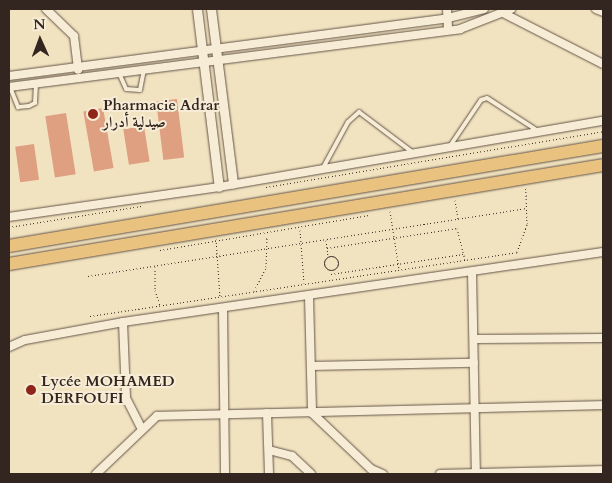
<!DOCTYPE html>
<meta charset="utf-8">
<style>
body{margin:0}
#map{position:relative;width:612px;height:483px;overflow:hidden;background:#f2e3c0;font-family:Cardo,Amiri,serif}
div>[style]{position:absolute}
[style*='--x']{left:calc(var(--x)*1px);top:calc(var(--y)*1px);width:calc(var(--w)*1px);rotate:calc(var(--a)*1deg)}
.building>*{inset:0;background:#dfa082;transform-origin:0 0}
.path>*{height:1px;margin-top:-0.5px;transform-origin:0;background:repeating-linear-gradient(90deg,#332621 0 1px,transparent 0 3.5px)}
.path>.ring{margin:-0.5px;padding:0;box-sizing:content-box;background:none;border:1px solid #332621;border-radius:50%}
.roads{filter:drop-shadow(0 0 1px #635549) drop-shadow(0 0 1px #635549)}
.service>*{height:4px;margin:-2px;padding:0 2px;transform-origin:2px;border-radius:2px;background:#f7edd6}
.minor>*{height:8px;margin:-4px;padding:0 4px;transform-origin:4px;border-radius:4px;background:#f7edd6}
.tertiary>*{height:9px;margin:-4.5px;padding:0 4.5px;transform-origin:4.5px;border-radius:4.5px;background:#f7edd6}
.trunk>*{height:12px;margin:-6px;padding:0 6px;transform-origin:6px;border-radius:6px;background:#e9c280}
.dots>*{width:14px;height:14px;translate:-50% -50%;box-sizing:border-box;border:2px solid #f7edd6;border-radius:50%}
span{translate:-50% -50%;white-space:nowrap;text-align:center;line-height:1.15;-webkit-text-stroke:4px #f7edd6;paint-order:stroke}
.poi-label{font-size:15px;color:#332621;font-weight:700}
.left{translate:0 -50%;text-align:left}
.frame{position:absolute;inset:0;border:10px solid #332621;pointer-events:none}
.north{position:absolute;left:15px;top:15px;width:50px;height:50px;-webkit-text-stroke:4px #f7edd6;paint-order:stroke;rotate:358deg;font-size:14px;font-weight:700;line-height:20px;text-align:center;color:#332621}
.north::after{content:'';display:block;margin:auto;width:18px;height:22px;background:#332621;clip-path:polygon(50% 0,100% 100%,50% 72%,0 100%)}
</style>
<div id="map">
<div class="building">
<i style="left:177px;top:99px;width:59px;height:21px;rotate:83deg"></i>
<i style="left:103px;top:108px;width:61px;height:20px;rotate:80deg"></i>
<i style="left:66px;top:113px;width:62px;height:21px;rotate:81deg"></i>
<i style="left:144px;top:126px;width:36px;height:21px;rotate:81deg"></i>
<i style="left:34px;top:144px;width:36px;height:19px;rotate:82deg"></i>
</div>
<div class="path">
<i style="--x:266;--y:187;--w:342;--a:-9.4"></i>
<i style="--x:455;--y:200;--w:19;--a:81"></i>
<i style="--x:390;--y:211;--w:59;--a:81.2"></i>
<i style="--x:9;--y:227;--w:134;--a:-9"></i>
<i style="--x:300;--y:230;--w:53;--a:85.7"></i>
<i style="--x:216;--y:239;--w:58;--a:86.1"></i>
<i style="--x:326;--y:240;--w:16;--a:83"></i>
<i style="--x:327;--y:248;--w:132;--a:-8.7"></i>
<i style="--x:457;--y:228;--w:32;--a:76"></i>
<i style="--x:160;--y:250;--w:212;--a:-9.5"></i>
<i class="ring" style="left:324px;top:256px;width:13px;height:13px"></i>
<i style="--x:155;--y:267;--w:23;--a:90"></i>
<i style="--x:155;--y:290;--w:16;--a:72"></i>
<i style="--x:331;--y:274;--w:134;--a:-8.6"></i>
<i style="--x:88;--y:276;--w:444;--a:-8.8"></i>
<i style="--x:254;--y:291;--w:27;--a:-63"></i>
<i style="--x:266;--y:267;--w:31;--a:-88"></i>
<i style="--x:90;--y:316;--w:432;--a:-8.5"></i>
<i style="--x:517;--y:252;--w:30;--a:-70"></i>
<i style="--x:527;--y:224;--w:36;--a:-92"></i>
</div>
<div class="roads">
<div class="service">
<i style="--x:119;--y:73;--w:17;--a:66"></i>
<i style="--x:126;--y:89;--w:14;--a:4"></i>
<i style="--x:140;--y:90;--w:20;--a:-79"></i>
<i style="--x:10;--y:87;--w:22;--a:68"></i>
<i style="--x:18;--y:107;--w:11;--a:-5"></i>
<i style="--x:29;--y:106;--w:7;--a:-27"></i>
<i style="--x:35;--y:103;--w:19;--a:-87"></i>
<i style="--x:450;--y:146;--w:55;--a:-56"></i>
<i style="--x:481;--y:100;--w:6;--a:-18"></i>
<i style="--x:487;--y:98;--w:61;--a:32.9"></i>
<i style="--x:323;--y:168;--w:52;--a:-61.5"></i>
<i style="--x:348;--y:122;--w:15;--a:-42"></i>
<i style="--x:359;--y:112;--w:70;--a:36.9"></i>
</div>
<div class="minor">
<i style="--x:46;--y:9;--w:39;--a:44"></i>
<i style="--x:74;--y:36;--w:34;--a:83"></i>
<i style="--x:447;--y:9;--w:21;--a:87"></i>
<i style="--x:596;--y:9;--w:8;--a:23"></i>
<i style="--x:503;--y:13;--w:112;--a:27"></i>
<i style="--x:9;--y:76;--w:443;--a:-7.5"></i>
<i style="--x:448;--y:18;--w:37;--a:-14"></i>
<i style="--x:9;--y:87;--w:455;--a:-7.3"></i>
<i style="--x:460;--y:29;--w:55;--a:-21.4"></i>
<i style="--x:9;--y:217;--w:212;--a:-8.1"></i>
<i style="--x:219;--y:187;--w:390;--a:-9.8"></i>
<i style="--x:472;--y:272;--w:202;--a:88.9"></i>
<i style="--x:309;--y:296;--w:117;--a:88.5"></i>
<i style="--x:312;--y:413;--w:81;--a:43.5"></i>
<i style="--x:371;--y:469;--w:13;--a:23"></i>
<i style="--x:223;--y:309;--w:165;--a:89.3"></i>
<i style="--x:123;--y:322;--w:76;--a:87.7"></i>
<i style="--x:126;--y:398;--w:33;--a:63"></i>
<i style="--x:474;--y:339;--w:129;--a:-0.4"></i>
<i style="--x:9;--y:347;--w:17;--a:-24"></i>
<i style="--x:25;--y:340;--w:100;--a:-10.4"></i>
<i style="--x:123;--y:322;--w:485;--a:-8.3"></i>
<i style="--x:311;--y:366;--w:163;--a:-1.1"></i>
<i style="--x:267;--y:413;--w:61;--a:88.1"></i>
<i style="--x:269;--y:450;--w:24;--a:15"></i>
<i style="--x:292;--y:456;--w:26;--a:43"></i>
<i style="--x:96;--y:474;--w:84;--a:-43.6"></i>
<i style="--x:157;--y:416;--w:446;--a:-1.4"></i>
<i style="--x:440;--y:474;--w:163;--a:-1.4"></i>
</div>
<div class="tertiary">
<i style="--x:197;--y:9;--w:179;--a:83"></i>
<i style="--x:211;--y:9;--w:176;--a:82.8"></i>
</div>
<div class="trunk">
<i style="--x:9;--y:246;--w:602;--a:-9.56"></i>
<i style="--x:9;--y:264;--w:602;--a:-9.46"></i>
</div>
</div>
<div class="dots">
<i style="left:93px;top:114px;background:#8f2418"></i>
<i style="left:31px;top:390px;background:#8f2418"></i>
</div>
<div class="poi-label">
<span class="left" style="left:103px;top:114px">Pharmacie Adrar<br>صيدلية أدرار</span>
<span class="left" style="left:41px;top:390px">Lycée MOHAMED<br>DERFOUFI</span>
</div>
<div class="frame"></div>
<div class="north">N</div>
</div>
